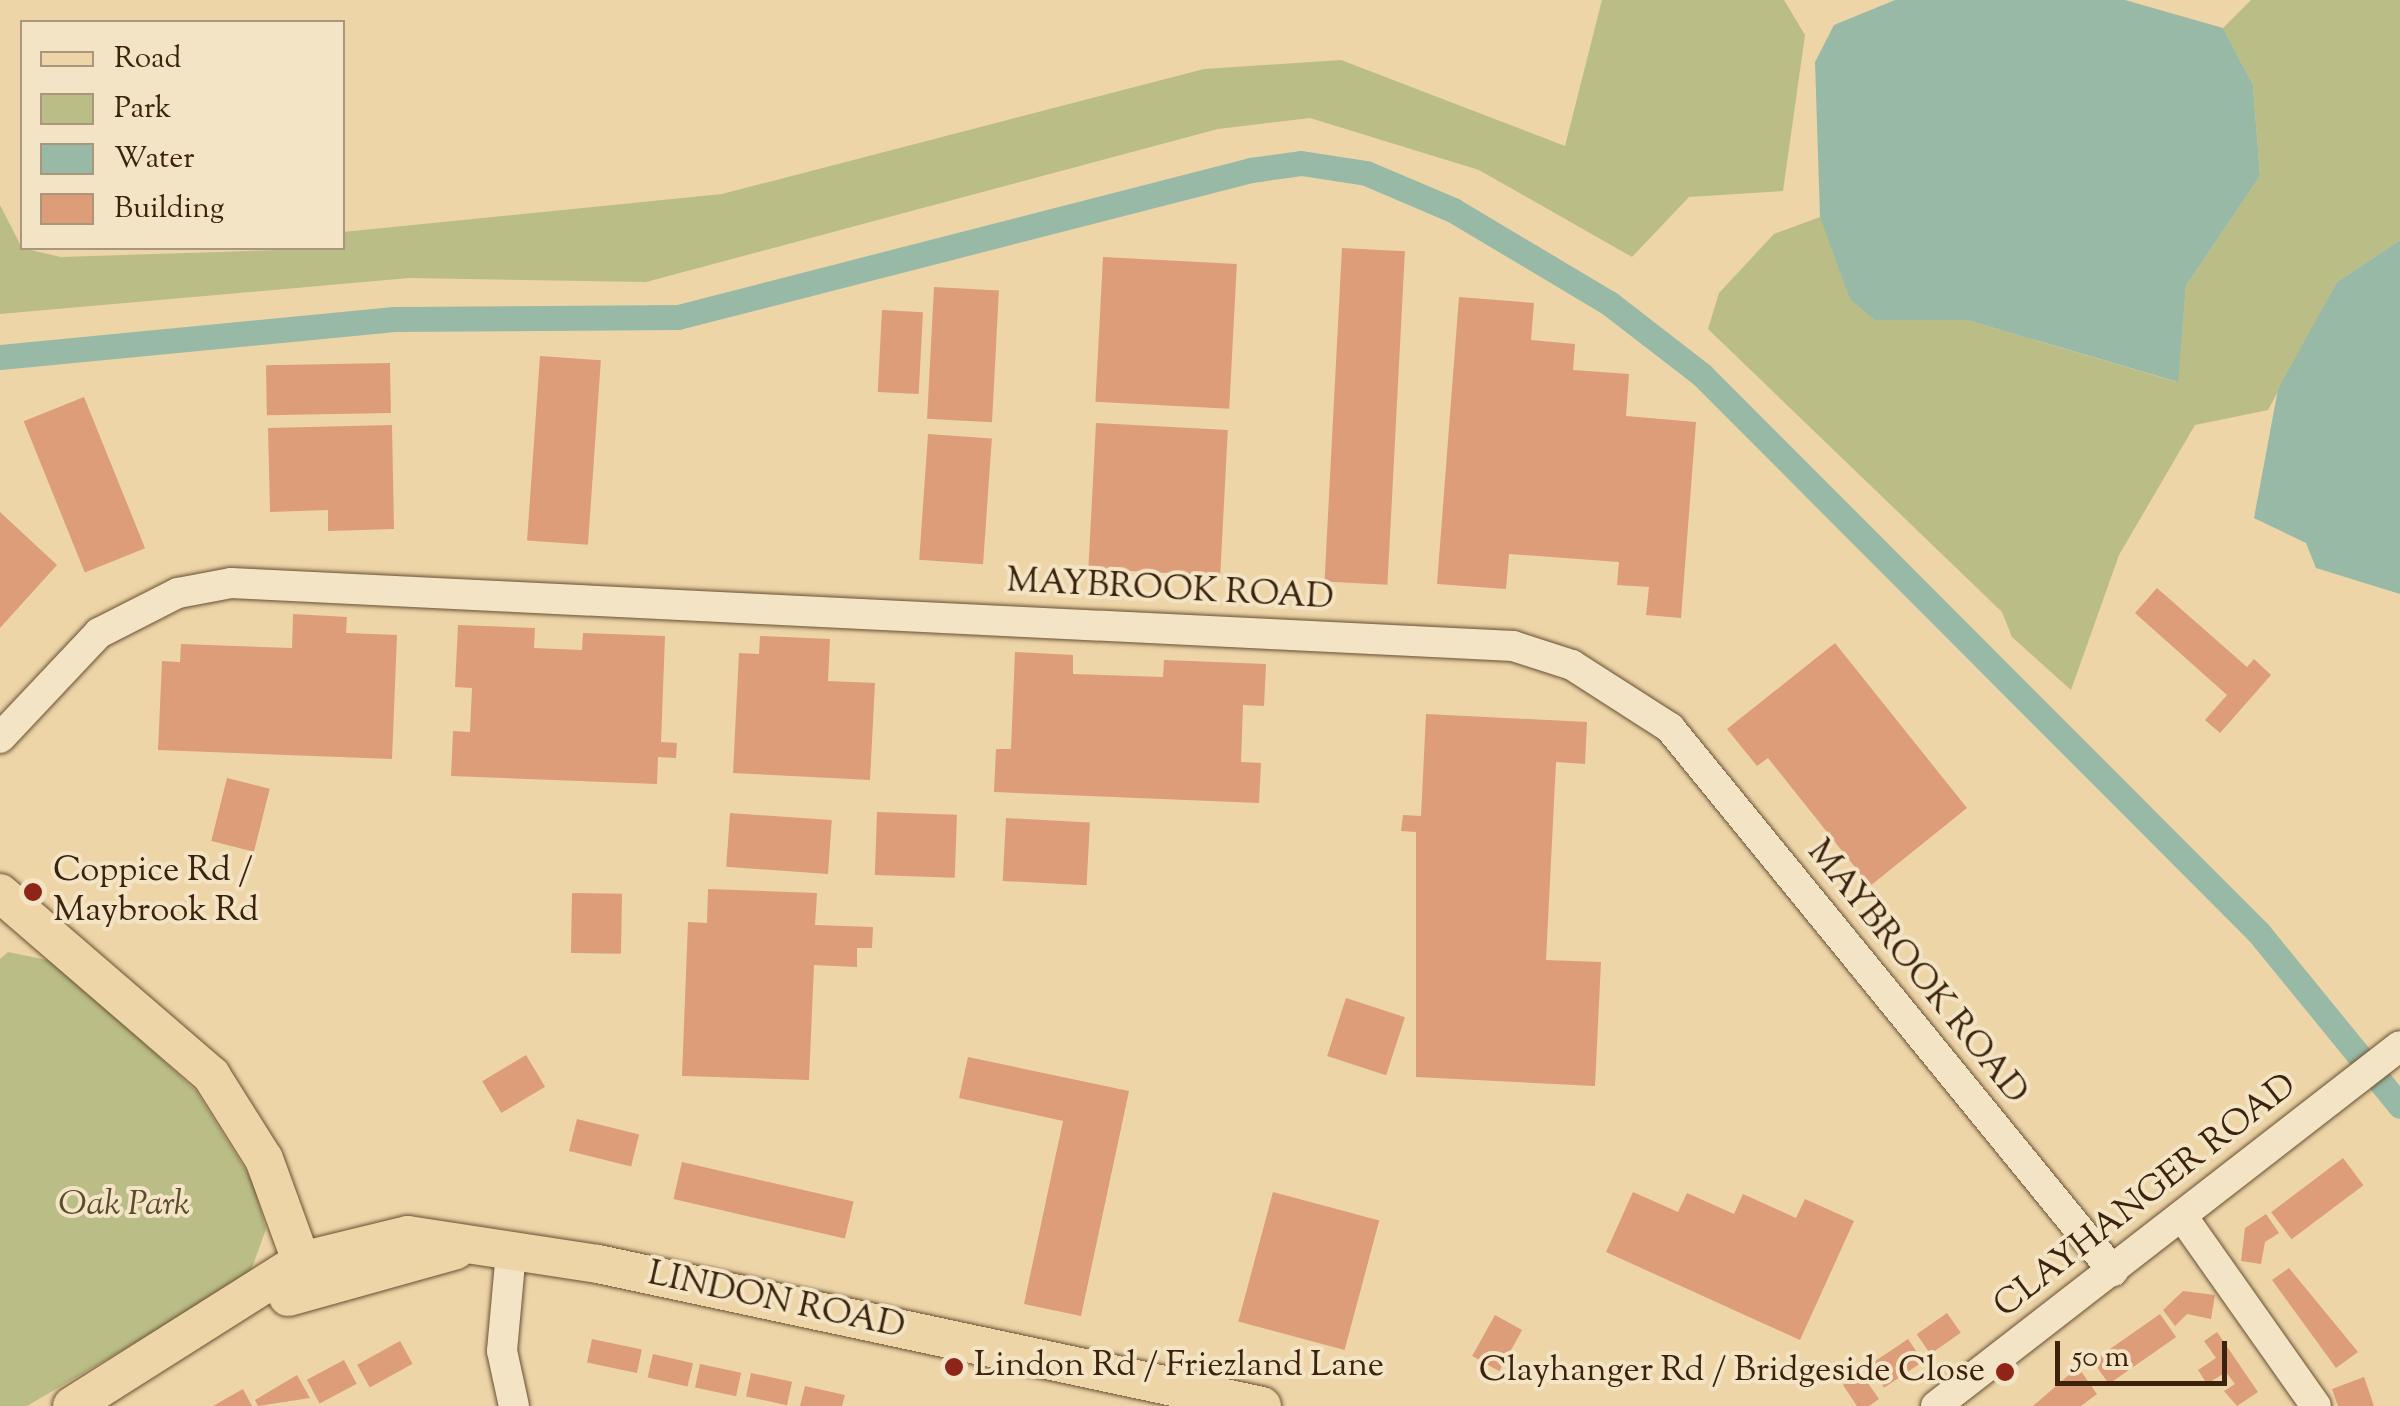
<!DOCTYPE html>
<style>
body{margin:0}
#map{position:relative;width:2400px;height:1406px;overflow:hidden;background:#edd5a8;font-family:"Sorts Mill Goudy",serif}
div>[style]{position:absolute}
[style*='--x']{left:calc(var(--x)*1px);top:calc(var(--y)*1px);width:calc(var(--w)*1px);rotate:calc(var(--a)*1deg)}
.green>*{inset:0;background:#babd86}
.water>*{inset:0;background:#99b9a7}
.canal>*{height:25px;margin:-12.5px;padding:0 12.5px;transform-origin:12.5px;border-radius:12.5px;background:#99b9a7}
.building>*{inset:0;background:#dd9d78;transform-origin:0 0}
.roads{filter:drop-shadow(0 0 2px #695032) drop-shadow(0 0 2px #695032)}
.minor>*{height:30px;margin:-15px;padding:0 15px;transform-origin:15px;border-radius:15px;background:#f3e4c6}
.major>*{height:38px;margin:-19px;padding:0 19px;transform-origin:19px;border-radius:19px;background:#edd5a8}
.dots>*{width:28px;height:28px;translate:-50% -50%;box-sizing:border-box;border:5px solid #f3e4c6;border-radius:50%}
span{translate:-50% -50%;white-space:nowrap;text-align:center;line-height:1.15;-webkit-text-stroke:8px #f3e4c6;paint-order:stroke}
.street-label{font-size:35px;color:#3d230b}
.poi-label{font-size:35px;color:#3d230b}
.left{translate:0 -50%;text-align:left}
.right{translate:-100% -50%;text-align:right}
.park-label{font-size:35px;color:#5c4a2a;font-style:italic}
.legend{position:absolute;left:20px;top:20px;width:325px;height:230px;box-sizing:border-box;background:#f3e4c6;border:2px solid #aa977b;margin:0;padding:12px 18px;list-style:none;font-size:30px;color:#3d230b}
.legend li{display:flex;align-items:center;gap:20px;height:50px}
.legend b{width:50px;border:2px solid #aa977b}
.scale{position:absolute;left:2055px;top:1341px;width:172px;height:45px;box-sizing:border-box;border:5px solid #3d230b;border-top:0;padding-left:12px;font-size:30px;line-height:35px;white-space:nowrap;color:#3d230b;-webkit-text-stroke:8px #f3e4c6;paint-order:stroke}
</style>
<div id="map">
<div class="green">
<i style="clip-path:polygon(1602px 0,1784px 0,1805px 35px,1783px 191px,1689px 197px,1632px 257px,1479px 170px,1310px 118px,1218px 129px,646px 282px,409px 278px,0 314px,0 205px,22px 248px,61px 257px,342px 248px,343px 232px,722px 194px,1204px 69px,1341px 60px,1565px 146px)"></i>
<i style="clip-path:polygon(2251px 0,2400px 0,2400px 240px,2337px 282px,2268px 410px,2195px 425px,2119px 555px,2071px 690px,2012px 637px,2002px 612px,1708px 329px,1719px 293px,1774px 234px,1820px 217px,1875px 320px,1967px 320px,2177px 382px,2186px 286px,2260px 176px,2253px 85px,2223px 28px)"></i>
<i style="clip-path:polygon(8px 952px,57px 962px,196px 1091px,253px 1182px,266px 1229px,249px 1276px,27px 1406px,0 1406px,0 959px)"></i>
</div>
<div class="water">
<i style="clip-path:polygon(1895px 0,2125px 0,2223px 28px,2253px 85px,2260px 176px,2186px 286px,2178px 382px,1967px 320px,1875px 320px,1850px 299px,1820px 217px,1815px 62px,1834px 25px)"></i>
<i style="clip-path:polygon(2400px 240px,2400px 594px,2316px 568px,2306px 543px,2254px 518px,2278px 389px,2337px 282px)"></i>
</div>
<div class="canal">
<i style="--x:0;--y:357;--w:396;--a:-5.5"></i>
<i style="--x:394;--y:319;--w:284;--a:-0.4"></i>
<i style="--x:678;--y:317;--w:592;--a:-14.39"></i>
<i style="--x:1251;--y:170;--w:50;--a:-8"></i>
<i style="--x:1301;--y:163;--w:66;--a:8.7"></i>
<i style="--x:1366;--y:173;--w:95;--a:23"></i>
<i style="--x:1453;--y:210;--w:182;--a:30.8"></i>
<i style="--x:1609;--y:303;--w:118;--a:37.7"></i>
<i style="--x:1702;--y:375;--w:788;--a:45.05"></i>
<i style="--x:2259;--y:933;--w:223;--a:50.8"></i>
</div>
<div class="building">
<i style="left:1342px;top:248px;width:63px;height:334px;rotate:3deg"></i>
<i style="left:1103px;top:257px;width:134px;height:145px;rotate:3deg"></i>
<i style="left:934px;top:287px;width:65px;height:132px;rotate:3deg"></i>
<i style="clip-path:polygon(1459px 297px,1534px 303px,1531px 340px,1575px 344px,1573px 370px,1629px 374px,1626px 416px,1696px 422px,1681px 618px,1646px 615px,1649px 587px,1617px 585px,1619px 562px,1509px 554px,1506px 589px,1437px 584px)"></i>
<i style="left:882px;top:310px;width:41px;height:82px;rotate:3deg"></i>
<i style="left:540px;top:356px;width:61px;height:185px;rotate:4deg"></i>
<i style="left:390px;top:363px;width:50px;height:124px;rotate:89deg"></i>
<i style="left:84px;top:397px;width:163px;height:65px;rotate:68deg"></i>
<i style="left:1096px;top:423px;width:132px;height:146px;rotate:3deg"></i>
<i style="clip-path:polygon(392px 425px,394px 529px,328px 531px,328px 510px,270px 512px,268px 428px)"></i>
<i style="left:928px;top:434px;width:64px;height:126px;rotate:4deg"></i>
<i style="clip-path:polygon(0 512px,57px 565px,0 628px)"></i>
<i style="clip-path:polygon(2157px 588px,2247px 667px,2254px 659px,2271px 675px,2220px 733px,2205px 720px,2227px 695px,2135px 613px)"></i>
<i style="clip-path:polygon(293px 614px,347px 617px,346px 633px,397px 635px,392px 759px,158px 750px,162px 661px,180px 662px,181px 644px,292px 648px)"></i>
<i style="clip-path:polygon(458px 625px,535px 628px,534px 648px,582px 650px,583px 633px,665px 636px,661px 742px,677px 743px,676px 758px,658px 757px,657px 784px,451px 776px,453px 731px,470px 732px,472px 688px,455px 687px)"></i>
<i style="clip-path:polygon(760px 636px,830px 639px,828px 681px,875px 683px,870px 780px,733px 773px,739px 653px,759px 654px)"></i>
<i style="clip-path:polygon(1835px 643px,1967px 808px,1870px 886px,1768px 758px,1757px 766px,1727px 729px)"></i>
<i style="clip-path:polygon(1015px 652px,1073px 655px,1073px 674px,1163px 677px,1164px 660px,1266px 664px,1264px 706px,1243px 705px,1241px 762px,1261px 763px,1259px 803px,994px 792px,996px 749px,1011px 749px)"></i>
<i style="clip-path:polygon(1426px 714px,1587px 722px,1585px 764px,1556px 762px,1546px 960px,1601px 962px,1595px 1086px,1416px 1077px,1416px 832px,1401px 831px,1403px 815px,1421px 816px)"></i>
<i style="left:227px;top:778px;width:44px;height:65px;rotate:14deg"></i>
<i style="left:877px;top:812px;width:80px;height:63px;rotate:2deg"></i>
<i style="left:730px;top:813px;width:102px;height:54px;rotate:4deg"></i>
<i style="left:1006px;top:818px;width:84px;height:63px;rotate:3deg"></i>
<i style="clip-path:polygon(708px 889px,817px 893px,815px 925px,873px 927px,872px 948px,857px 948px,857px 967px,814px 965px,809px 1080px,682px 1076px,688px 922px,707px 923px)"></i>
<i style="left:572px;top:893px;width:50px;height:60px;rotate:1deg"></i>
<i style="left:1346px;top:998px;width:62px;height:61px;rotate:18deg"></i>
<i style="left:526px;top:1055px;width:37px;height:51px;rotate:59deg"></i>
<i style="clip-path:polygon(968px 1057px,1129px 1091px,1081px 1316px,1024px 1304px,1063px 1121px,959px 1098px)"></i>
<i style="left:577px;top:1119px;width:64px;height:33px;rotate:14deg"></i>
<i style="left:2343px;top:1158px;width:34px;height:90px;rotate:53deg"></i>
<i style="left:682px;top:1162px;width:176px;height:38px;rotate:13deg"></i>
<i style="left:1273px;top:1192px;width:110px;height:134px;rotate:15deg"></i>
<i style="clip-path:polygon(1633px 1192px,1678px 1212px,1687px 1193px,1734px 1214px,1743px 1194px,1796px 1218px,1805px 1199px,1854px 1221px,1800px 1340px,1606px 1252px)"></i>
<i style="clip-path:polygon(2266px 1214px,2279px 1233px,2265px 1242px,2261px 1264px,2241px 1261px,2245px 1228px)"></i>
<i style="clip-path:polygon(2289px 1268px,2358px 1352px,2336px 1368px,2272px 1280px)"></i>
<i style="clip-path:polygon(2183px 1291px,2215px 1295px,2211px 1319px,2187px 1314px,2175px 1326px,2163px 1310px)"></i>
<i style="left:1947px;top:1313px;width:24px;height:37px;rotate:55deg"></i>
<i style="left:2160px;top:1314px;width:28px;height:82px;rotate:55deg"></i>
<i style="left:1495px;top:1315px;width:31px;height:47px;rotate:29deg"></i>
<i style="clip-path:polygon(2217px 1332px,2258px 1392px,2237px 1406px,2224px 1391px,2235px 1384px,2226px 1372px,2207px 1384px,2198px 1370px,2216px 1358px,2204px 1341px)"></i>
<i style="left:592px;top:1339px;width:51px;height:24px;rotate:12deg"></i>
<i style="left:1908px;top:1339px;width:27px;height:47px;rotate:56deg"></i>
<i style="left:400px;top:1341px;width:26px;height:49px;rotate:61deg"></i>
<i style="left:653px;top:1354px;width:41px;height:24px;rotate:13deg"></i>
<i style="left:344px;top:1360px;width:27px;height:42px;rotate:62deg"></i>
<i style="left:700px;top:1364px;width:42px;height:24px;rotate:12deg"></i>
<i style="clip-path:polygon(2078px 1367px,2097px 1394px,2081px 1406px,2033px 1406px)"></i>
<i style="left:751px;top:1373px;width:42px;height:24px;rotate:12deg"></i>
<i style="clip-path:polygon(1861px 1373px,1879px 1399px,1869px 1406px,1857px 1406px,1843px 1385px)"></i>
<i style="clip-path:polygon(297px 1375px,310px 1398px,258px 1406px,255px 1400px)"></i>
<i style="clip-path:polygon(2364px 1377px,2374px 1406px,2338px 1406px,2332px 1389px)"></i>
<i style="clip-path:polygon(805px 1386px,845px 1395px,842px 1406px,800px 1406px)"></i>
<i style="clip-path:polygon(243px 1389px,252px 1406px,213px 1406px,220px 1402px)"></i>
</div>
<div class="roads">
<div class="minor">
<i style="--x:0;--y:738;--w:144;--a:-46.7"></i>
<i style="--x:99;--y:633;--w:89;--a:-26.9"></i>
<i style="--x:178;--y:593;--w:54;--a:-10.7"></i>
<i style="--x:231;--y:583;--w:1284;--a:2.81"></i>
<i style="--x:1513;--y:646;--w:62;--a:17.9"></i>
<i style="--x:1572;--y:665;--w:117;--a:32.7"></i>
<i style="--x:1670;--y:728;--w:701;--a:50.79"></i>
<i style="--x:2182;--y:1216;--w:232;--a:54.8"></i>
<i style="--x:511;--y:1252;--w:99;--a:95.2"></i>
<i style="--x:502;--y:1351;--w:56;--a:77.7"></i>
<i style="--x:1936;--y:1406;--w:587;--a:-37.81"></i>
</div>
<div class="major">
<i style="--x:0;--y:893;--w:279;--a:40.8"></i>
<i style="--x:211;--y:1075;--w:99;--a:57.8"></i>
<i style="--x:264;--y:1159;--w:137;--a:70"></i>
<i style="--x:288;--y:1297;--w:174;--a:-15.6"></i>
<i style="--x:72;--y:1406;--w:271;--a:-32.3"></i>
<i style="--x:301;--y:1261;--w:110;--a:-13.7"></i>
<i style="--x:408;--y:1235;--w:192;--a:8.7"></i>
<i style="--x:598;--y:1264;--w:679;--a:12.07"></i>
</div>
</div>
<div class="dots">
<i style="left:33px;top:892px;background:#8f2418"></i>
<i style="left:954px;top:1367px;background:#8f2418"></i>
<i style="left:2005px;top:1372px;background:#8f2418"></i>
</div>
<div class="street-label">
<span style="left:1170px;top:591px;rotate:3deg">MAYBROOK ROAD</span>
<span style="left:1916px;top:973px;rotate:51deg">MAYBROOK ROAD</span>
<span style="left:2146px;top:1197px;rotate:-38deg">CLAYHANGER ROAD</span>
<span style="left:776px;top:1302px;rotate:12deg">LINDON ROAD</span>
</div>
<div class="poi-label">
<span class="left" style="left:53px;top:892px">Coppice Rd /<br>Maybrook Rd</span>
<span class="left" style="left:974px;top:1367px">Lindon Rd / Friezland Lane</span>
<span class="right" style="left:1985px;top:1372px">Clayhanger Rd / Bridgeside Close</span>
</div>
<div class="park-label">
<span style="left:124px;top:1206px">Oak Park</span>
</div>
<ul class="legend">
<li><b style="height:12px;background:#edd5a8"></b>Road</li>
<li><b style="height:28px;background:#babd86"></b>Park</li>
<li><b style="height:28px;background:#99b9a7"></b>Water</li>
<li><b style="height:28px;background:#dd9d78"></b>Building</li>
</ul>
<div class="scale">50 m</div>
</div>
